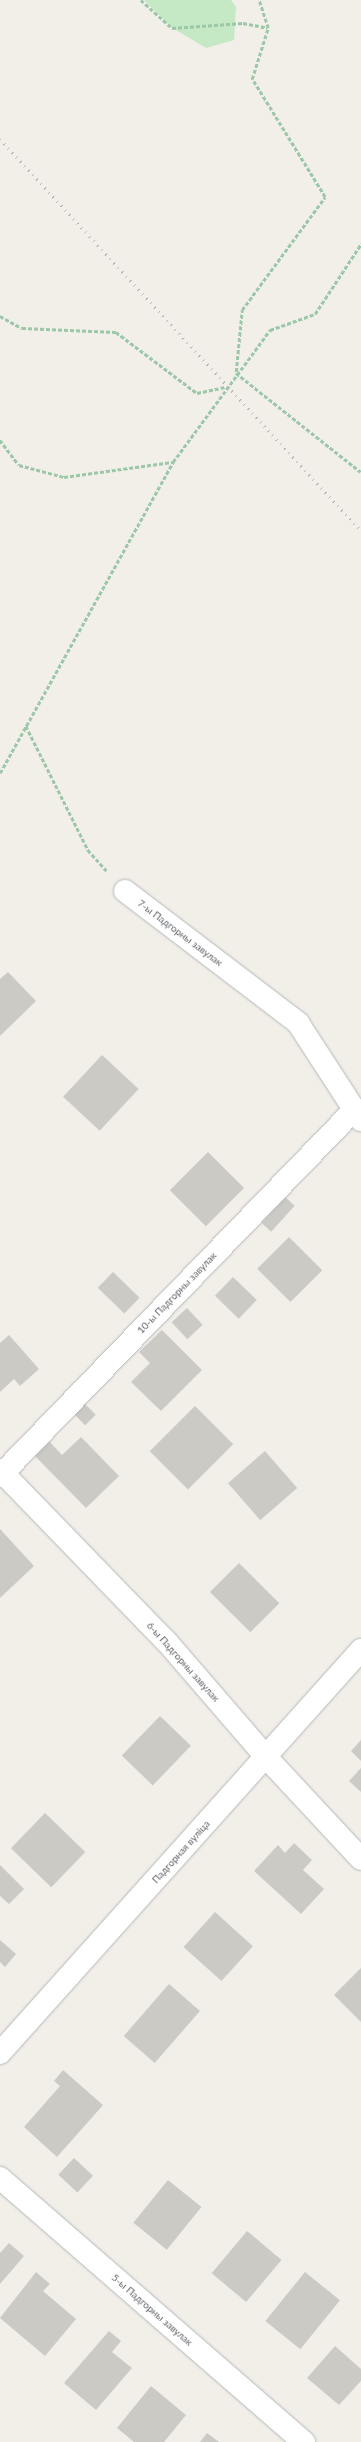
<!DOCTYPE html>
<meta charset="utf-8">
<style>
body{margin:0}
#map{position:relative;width:361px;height:2442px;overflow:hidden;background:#f1efe8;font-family:Lato,sans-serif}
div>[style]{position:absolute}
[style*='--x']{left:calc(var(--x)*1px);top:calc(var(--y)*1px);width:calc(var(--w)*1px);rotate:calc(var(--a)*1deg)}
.green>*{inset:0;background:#c5e8c5}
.building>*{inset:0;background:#cccac5;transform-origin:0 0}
.path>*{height:2.5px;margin-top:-1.25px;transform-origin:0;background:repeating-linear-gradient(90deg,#9cc7a9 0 4px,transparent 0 6px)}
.roads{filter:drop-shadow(0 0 1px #b5b8bc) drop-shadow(0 0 1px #b5b8bc)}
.street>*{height:22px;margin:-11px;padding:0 11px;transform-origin:11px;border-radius:11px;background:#fff}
.secondary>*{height:22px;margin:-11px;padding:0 11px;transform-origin:11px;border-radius:11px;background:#fff}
.rail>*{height:3px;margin-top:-1.5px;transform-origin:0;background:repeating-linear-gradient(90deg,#b6b7b8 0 1px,transparent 0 6px)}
span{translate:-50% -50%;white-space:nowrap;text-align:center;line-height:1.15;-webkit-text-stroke:3.5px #fff;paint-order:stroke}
.street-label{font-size:10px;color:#5f6368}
</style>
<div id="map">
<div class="green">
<i style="clip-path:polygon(144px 0,231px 0,236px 7px,234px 40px,206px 48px,171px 27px)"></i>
</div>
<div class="building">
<i style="clip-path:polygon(8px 972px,36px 1001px,0 1036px,0 979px)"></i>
<i style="left:102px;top:1055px;width:50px;height:57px;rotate:43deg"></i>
<i style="left:208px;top:1152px;width:51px;height:54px;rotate:45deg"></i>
<i style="left:285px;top:1197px;width:13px;height:35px;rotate:42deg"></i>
<i style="left:289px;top:1237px;width:47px;height:45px;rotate:45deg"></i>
<i style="left:113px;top:1272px;width:37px;height:22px;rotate:44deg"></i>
<i style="left:233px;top:1277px;width:33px;height:26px;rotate:44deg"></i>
<i style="left:187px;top:1308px;width:23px;height:21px;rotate:47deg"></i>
<i style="clip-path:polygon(162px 1330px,202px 1370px,161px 1411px,131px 1382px,150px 1363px,139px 1352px)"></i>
<i style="clip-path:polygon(9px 1335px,39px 1369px,20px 1386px,14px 1379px,0 1392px,0 1343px)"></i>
<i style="left:83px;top:1402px;width:18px;height:15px;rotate:45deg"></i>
<i style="left:195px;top:1406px;width:54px;height:64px;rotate:45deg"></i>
<i style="clip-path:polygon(81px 1437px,119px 1476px,86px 1508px,32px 1453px,47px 1439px,62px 1455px)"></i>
<i style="left:265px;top:1451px;width:49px;height:49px;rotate:49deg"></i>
<i style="clip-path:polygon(0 1529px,34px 1566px,0 1598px)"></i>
<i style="left:239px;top:1563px;width:57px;height:41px;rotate:45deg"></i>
<i style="left:160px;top:1716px;width:43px;height:55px;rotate:44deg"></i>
<i style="clip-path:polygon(361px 1740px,361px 1761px,351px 1751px)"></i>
<i style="clip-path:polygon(361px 1768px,361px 1792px,349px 1781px)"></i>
<i style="left:45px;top:1813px;width:56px;height:49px;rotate:44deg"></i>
<i style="clip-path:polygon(294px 1843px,312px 1860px,303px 1870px,324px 1889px,301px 1914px,254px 1871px,278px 1845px,285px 1853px)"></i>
<i style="clip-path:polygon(0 1865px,24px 1889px,9px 1904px,0 1896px)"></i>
<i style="left:215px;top:1912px;width:51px;height:47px;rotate:42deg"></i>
<i style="clip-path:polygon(0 1940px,16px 1954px,5px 1967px,0 1962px)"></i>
<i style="clip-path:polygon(361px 1968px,361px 2022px,334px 1995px)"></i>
<i style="left:169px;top:1984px;width:41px;height:69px;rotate:41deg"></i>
<i style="clip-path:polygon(63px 2070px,103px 2105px,57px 2157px,24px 2127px,60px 2086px,54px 2081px)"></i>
<i style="left:74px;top:2158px;width:26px;height:23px;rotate:43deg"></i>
<i style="left:168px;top:2180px;width:43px;height:55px;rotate:39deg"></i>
<i style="left:247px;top:2231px;width:45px;height:55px;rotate:40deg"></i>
<i style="clip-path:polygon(9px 2243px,24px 2256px,0 2284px,0 2253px)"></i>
<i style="clip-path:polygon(36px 2272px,50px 2284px,43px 2291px,76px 2319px,45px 2356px,0 2318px)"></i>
<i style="left:305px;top:2272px;width:45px;height:63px;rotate:39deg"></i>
<i style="clip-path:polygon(109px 2331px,121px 2341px,112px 2352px,132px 2368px,96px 2410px,64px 2383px)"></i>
<i style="clip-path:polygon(335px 2346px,361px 2369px,361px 2381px,339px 2405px,307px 2378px)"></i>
<i style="clip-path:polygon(151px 2386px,186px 2415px,164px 2442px,134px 2442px,117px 2428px)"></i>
<i style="clip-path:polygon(207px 2433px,219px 2442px,200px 2442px)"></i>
</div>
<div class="path">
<i style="--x:141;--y:0;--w:42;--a:42.1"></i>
<i style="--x:172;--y:28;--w:71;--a:-4"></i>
<i style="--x:243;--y:23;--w:25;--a:11"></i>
<i style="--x:0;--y:316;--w:25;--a:29"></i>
<i style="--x:22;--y:328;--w:94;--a:2.4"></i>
<i style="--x:116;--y:332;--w:101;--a:37"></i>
<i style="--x:197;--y:393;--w:30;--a:-12"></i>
<i style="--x:236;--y:372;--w:62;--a:-84.5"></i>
<i style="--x:242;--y:310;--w:140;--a:-53.7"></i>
<i style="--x:325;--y:197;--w:139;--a:-121.7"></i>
<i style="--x:252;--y:79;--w:53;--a:-72.6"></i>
<i style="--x:268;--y:28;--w:29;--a:-108"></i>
<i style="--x:236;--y:373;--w:159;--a:38.4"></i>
<i style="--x:0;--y:440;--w:31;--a:53"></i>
<i style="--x:19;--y:465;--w:47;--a:14.9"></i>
<i style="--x:64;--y:477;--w:109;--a:-7.9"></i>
<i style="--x:26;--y:726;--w:139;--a:63.4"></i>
<i style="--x:88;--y:850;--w:28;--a:48"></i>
<i style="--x:0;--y:773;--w:356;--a:-60.9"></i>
<i style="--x:173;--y:462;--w:164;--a:-53.7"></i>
<i style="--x:270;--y:330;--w:48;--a:-19.6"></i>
<i style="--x:315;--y:314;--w:84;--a:-56.7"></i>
</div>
<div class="roads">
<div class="street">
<i style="--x:125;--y:891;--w:218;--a:37.3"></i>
<i style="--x:298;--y:1023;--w:116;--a:57"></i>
<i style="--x:0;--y:1470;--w:238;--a:45.9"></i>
<i style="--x:166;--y:1641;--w:153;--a:49.2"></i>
<i style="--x:266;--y:1757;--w:139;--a:47"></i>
<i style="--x:0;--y:1476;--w:509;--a:-45.95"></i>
<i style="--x:0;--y:2178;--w:403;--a:41"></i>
</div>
<div class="secondary">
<i style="--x:0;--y:2053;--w:541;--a:-48.15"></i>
</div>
</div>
<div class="rail">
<i style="--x:0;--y:139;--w:533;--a:47.36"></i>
</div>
<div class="street-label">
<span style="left:180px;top:933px;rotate:37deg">7-ы Падгорны завулак</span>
<span style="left:177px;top:1293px;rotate:-46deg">10-ы Падгорны завулак</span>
<span style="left:183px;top:1662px;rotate:48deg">6-ы Падгорны завулак</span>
<span style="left:181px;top:1852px;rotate:-48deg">Падгорная вуліца</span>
<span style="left:152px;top:2310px;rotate:41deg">5-ы Падгорны завулак</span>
</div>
</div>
